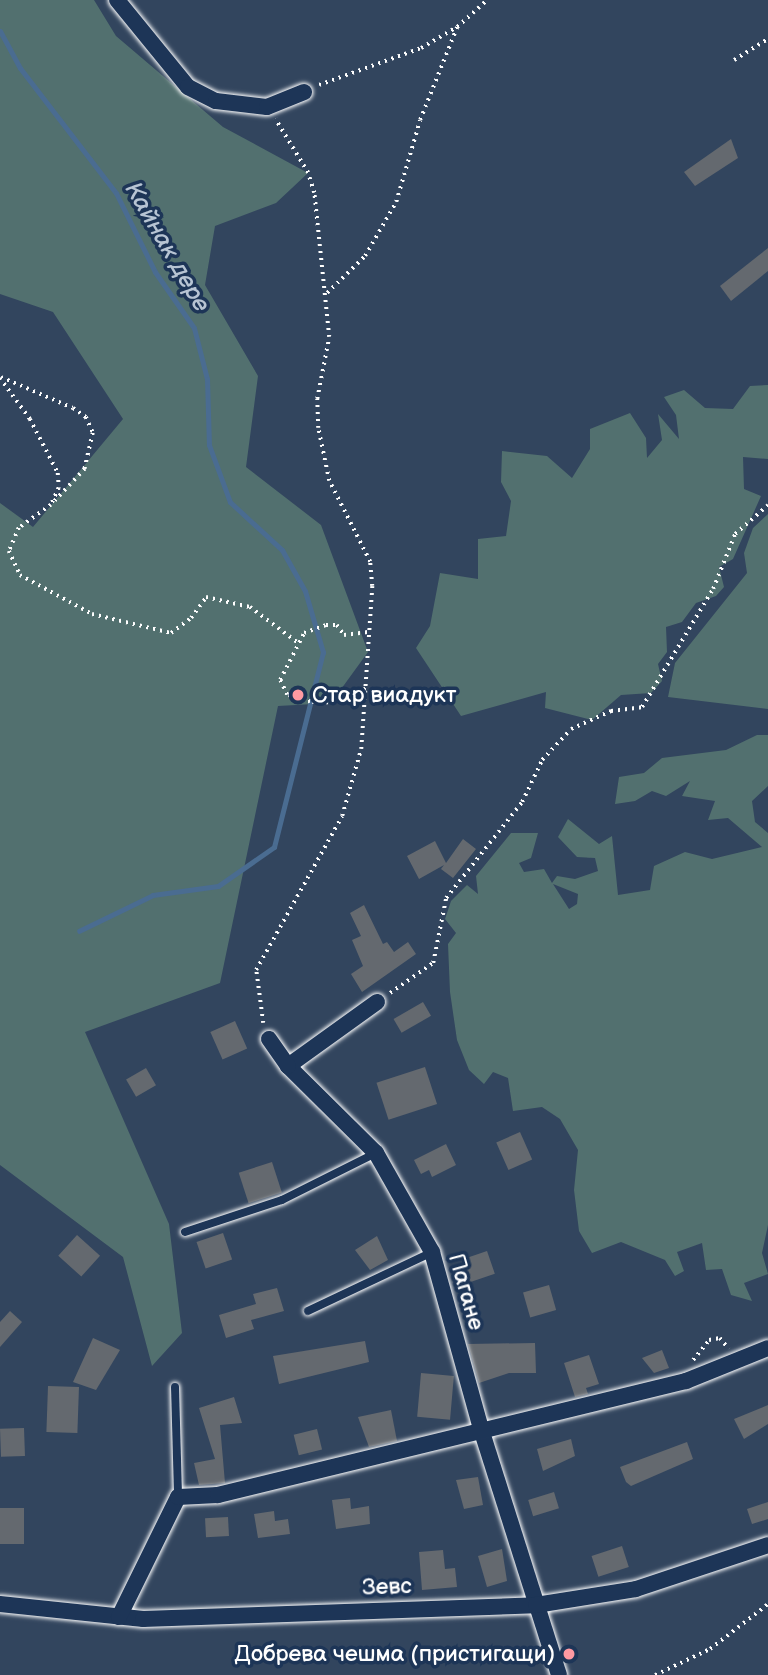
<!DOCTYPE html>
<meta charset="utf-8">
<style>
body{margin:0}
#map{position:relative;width:768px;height:1675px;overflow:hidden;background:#32455e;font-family:"Balsamiq Sans",sans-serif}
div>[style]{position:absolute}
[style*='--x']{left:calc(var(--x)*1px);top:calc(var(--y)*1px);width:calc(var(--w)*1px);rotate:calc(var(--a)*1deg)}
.green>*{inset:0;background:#52706f}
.stream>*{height:5px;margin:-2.5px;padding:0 2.5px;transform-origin:2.5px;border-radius:2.5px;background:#4a6c91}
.building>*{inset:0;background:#64696f;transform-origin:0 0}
.path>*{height:3.5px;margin-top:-1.75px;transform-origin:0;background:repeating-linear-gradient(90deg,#fff 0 2px,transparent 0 7px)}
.roads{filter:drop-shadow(0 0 2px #fff) drop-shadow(0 0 2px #fff)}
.service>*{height:8px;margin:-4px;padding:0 4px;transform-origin:4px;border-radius:4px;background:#1d3557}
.minor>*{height:16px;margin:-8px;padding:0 8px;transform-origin:8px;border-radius:8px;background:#1d3557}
.dots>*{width:19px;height:19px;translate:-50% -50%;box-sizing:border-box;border:4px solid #1d3557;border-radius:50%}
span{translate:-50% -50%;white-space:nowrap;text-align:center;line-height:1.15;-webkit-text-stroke:7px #1d3557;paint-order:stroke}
.poi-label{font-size:23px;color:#fff}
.left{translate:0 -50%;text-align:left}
.right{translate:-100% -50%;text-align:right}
.street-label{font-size:23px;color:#fff}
.water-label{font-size:24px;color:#b7c4d3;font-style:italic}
</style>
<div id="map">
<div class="green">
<i style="clip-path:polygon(0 0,94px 0,116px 36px,223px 127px,308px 173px,276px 203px,215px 226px,205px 285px,258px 376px,246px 467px,321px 525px,368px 652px,331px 703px,278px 706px,220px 983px,85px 1032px,169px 1224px,182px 1333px,152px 1366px,123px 1257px,0 1165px,0 503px,33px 527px,123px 419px,53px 312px,0 294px)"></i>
<i style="clip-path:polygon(768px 385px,768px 459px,743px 457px,744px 489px,761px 496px,733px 559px,719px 567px,724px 587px,716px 596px,696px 603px,682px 622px,666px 627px,667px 652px,658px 664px,662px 681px,651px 693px,621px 695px,592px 720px,545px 708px,546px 692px,461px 716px,416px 648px,430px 626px,440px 573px,478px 579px,478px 539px,506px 536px,511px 501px,501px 482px,502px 451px,547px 456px,572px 478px,590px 449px,590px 429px,630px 413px,646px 438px,647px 458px,662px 440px,658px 414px,679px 439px,676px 415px,664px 397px,684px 390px,705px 408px,733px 409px,750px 386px)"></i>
<i style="clip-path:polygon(768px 514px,768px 709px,668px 697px,675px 663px,747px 573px,744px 553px,753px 528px)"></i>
<i style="clip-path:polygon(evenodd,757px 735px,768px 735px,768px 786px,752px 801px,755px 822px,768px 833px,768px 1225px,762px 1253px,768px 1274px,744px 1283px,752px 1301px,731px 1295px,722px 1269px,706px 1270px,702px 1243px,677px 1252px,684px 1271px,675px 1276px,665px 1260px,621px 1242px,592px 1253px,579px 1231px,574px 1190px,578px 1150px,560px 1119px,542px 1107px,513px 1111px,508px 1078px,493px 1072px,484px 1084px,469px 1070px,457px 1040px,450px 992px,448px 944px,456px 933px,445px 919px,451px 901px,467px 885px,478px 894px,476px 876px,511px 833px,538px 833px,531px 858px,519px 863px,524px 872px,544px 869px,552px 883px,557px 876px,575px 879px,598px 871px,595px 858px,577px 857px,558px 837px,568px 819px,599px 844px,612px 836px,618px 895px,650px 890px,654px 866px,685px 852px,712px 859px,762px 847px,728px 818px,708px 820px,715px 801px,682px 796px,690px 781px,666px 796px,652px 791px,635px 801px,615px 804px,619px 777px,644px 773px,662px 758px,726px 750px,757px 735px,553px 884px,578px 894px,577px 904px,569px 909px,553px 884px)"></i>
</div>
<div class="stream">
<i style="--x:0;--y:31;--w:42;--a:61.6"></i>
<i style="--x:20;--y:68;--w:158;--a:52.5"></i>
<i style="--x:116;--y:193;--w:88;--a:63.7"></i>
<i style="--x:155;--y:272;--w:68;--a:55.1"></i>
<i style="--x:194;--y:328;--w:53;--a:75.7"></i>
<i style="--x:207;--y:379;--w:66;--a:88.3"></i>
<i style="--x:209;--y:445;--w:61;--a:69.8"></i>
<i style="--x:230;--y:502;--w:71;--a:42.7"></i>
<i style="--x:282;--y:550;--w:47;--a:60.7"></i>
<i style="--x:305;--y:591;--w:64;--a:73.6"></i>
<i style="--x:323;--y:652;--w:201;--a:104.1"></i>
<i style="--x:274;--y:847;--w:68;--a:145.1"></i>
<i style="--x:218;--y:886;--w:66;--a:172.1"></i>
<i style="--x:153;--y:895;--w:82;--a:154.1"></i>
</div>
<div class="building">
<i style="clip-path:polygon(731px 139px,738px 158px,695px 186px,684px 172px)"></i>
<i style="clip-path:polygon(768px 248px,768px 271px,731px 301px,720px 286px)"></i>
<i style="clip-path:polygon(463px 839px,476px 849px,453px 878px,441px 869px,444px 865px,419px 879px,407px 856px,435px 841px,446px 863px)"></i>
<i style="clip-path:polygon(364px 905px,383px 944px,387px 942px,394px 952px,408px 942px,416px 954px,362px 992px,351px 974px,363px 966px,352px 940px,361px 936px,350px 913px)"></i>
<i style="left:423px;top:1002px;width:16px;height:34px;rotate:60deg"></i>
<i style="left:235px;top:1021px;width:30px;height:27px;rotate:66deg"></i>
<i style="left:425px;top:1067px;width:39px;height:51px;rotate:72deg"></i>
<i style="left:146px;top:1068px;width:20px;height:23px;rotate:60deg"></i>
<i style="left:520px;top:1132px;width:30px;height:26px;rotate:66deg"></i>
<i style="clip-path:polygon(446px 1144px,456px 1165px,432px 1177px,429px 1170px,421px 1174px,414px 1160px)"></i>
<i style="left:272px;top:1162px;width:32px;height:35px;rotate:72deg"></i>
<i style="left:223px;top:1233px;width:28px;height:28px;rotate:71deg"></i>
<i style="left:77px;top:1235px;width:31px;height:28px;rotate:42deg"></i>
<i style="clip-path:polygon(377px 1236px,388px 1260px,370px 1270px,355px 1250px)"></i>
<i style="left:487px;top:1251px;width:24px;height:28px;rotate:71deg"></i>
<i style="left:549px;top:1285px;width:26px;height:27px;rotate:74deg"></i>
<i style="clip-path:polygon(277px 1288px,284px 1311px,251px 1320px,254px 1329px,226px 1338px,219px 1315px,256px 1304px,253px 1294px)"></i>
<i style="clip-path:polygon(10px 1311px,22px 1322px,0 1347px,0 1322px)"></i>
<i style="clip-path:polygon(93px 1338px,120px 1350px,96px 1390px,73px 1382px)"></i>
<i style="clip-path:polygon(365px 1341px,369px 1362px,279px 1384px,273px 1356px)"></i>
<i style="clip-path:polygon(535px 1343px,536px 1373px,509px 1373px,479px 1383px,468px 1344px)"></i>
<i style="clip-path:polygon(662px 1350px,669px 1368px,654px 1373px,642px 1358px)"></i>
<i style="clip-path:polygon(589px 1355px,599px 1384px,586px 1388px,588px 1394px,575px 1397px,564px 1363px)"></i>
<i style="left:421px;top:1373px;width:33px;height:44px;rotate:5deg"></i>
<i style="left:48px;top:1386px;width:31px;height:46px;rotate:2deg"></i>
<i style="clip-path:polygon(234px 1397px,242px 1423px,220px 1425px,225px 1483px,199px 1485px,194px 1463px,215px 1459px,199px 1408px)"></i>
<i style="clip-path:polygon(768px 1405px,768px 1424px,744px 1439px,734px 1419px)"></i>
<i style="clip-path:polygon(391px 1410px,397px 1441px,369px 1447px,358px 1417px)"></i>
<i style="left:24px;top:1428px;width:28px;height:24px;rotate:88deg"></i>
<i style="left:317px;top:1429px;width:21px;height:24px;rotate:76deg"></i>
<i style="clip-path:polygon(571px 1439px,575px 1456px,543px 1471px,537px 1449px)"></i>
<i style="clip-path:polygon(687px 1442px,693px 1459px,631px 1486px,626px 1482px,620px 1467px)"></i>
<i style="clip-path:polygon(478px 1477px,483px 1505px,464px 1509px,456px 1480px)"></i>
<i style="left:554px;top:1492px;width:17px;height:27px;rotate:73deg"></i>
<i style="clip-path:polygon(350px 1498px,351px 1509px,369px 1506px,370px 1524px,336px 1529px,332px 1500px)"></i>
<i style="clip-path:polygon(768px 1502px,768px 1519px,752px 1524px,747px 1509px)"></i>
<i style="left:0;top:1508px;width:24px;height:36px"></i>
<i style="clip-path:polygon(274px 1511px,275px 1521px,288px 1519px,290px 1534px,258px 1538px,254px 1514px)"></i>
<i style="left:228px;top:1517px;width:19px;height:23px;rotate:87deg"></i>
<i style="left:622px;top:1546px;width:22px;height:32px;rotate:72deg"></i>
<i style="clip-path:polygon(502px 1549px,507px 1581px,487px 1587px,478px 1556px)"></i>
<i style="clip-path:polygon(443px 1550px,445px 1569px,455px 1568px,457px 1587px,422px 1590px,419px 1552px)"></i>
</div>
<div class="path">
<i style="--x:734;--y:60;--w:40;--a:-32"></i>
<i style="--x:319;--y:85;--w:109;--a:-19.9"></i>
<i style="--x:421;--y:48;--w:42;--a:-30.3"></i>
<i style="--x:457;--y:27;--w:40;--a:-42"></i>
<i style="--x:327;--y:293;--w:53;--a:-44.2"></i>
<i style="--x:365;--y:256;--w:62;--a:-60.1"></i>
<i style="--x:396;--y:202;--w:85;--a:-73.7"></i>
<i style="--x:420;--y:120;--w:100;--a:-68.3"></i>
<i style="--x:1;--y:377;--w:78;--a:23.3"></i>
<i style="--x:73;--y:408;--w:16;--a:35"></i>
<i style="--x:86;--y:417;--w:17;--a:66"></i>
<i style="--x:93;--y:433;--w:37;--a:103"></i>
<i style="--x:85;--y:469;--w:47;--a:133.3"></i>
<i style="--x:0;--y:378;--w:51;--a:53.8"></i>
<i style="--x:30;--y:419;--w:61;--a:62.6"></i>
<i style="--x:58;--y:473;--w:15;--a:86"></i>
<i style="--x:59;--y:488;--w:19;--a:115"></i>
<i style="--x:51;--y:505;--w:39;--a:144"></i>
<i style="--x:19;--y:528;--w:25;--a:113"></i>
<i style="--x:9;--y:551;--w:26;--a:65"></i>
<i style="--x:20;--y:575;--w:82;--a:28.4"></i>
<i style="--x:92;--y:614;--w:81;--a:13.5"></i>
<i style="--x:171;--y:633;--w:25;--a:-37"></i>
<i style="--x:191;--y:618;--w:26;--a:-54"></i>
<i style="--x:206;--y:597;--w:45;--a:12.8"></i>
<i style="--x:250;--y:607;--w:59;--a:36.7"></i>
<i style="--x:366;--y:689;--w:34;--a:156"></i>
<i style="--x:335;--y:703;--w:25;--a:-178"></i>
<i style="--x:310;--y:702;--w:24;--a:-163"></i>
<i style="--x:287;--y:695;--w:17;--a:-115"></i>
<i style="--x:280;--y:680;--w:53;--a:-62.9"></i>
<i style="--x:304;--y:633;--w:23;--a:-20"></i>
<i style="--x:326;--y:625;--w:11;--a:0"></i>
<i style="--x:337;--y:625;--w:12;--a:55"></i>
<i style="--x:344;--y:635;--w:24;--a:-7"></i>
<i style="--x:390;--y:993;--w:52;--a:-34.9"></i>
<i style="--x:433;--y:963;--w:66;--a:-78.7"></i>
<i style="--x:446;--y:898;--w:122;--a:-51.6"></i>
<i style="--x:522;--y:802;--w:47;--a:-64.5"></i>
<i style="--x:542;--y:760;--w:42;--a:-46.9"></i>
<i style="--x:571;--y:729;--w:44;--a:-24.2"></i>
<i style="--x:611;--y:711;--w:31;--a:-7"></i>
<i style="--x:642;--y:707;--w:138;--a:-59"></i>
<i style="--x:713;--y:589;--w:59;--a:-68.2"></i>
<i style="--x:735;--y:534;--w:44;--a:-41.3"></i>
<i style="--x:263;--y:1023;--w:53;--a:-97.5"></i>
<i style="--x:256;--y:970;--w:176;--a:-60.8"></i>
<i style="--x:342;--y:816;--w:70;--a:-74.2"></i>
<i style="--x:361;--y:749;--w:163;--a:-86.1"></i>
<i style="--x:372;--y:586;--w:24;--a:-95"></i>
<i style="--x:370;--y:562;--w:91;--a:-116.8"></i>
<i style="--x:329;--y:481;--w:54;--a:-101.7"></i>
<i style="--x:318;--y:428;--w:29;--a:-92"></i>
<i style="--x:317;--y:399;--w:63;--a:-79"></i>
<i style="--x:329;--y:337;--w:145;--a:-95.9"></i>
<i style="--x:314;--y:193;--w:21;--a:-107"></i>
<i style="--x:308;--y:173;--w:63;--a:-121.4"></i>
<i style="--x:693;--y:1360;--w:26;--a:-51"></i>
<i style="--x:709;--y:1340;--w:11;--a:-10"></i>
<i style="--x:720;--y:1338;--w:14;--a:51"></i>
<i style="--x:655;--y:1675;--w:61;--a:-25.3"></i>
<i style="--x:710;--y:1649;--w:73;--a:-37.8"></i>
</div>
<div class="roads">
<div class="service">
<i style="--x:185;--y:1232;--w:102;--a:-18.3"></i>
<i style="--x:282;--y:1200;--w:105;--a:-26.6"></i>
<i style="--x:308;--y:1311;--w:137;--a:-25.4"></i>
<i style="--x:175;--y:1387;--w:110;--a:88.4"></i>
</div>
<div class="minor">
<i style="--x:117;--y:0;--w:112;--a:50.8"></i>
<i style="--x:188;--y:87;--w:31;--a:27"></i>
<i style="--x:216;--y:101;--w:51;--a:6.7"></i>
<i style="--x:267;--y:107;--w:40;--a:-22"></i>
<i style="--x:377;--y:1002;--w:110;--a:144.3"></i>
<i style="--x:288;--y:1066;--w:124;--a:44.7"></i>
<i style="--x:376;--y:1153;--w:114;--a:60.5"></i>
<i style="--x:432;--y:1252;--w:184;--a:74.5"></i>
<i style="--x:481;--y:1429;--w:258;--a:72.4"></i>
<i style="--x:269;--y:1039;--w:33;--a:55"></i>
<i style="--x:0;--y:1604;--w:144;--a:6"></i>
<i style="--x:143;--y:1619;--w:393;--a:-2"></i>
<i style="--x:536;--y:1605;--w:101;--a:-9.1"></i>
<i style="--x:636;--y:1589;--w:139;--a:-18.4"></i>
<i style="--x:119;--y:1617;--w:134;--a:-63.8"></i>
<i style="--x:178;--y:1497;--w:40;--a:-2.9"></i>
<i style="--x:218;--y:1495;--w:482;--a:-13.7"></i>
<i style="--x:686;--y:1381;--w:88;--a:-21.9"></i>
</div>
</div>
<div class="dots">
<i style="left:298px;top:695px;background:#ff9aa2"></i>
<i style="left:569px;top:1654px;background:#ff9aa2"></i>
</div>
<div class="poi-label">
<span class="left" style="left:312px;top:695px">Стар виадукт</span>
<span class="right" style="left:555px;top:1654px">Добрева чешма (пристигащи)</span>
</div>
<div class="street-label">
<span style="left:466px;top:1292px;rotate:74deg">Пагане</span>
<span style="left:387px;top:1587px;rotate:-2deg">Зевс</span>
</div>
<div class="water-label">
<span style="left:167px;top:247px;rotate:60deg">Кайнак дере</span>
</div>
</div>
